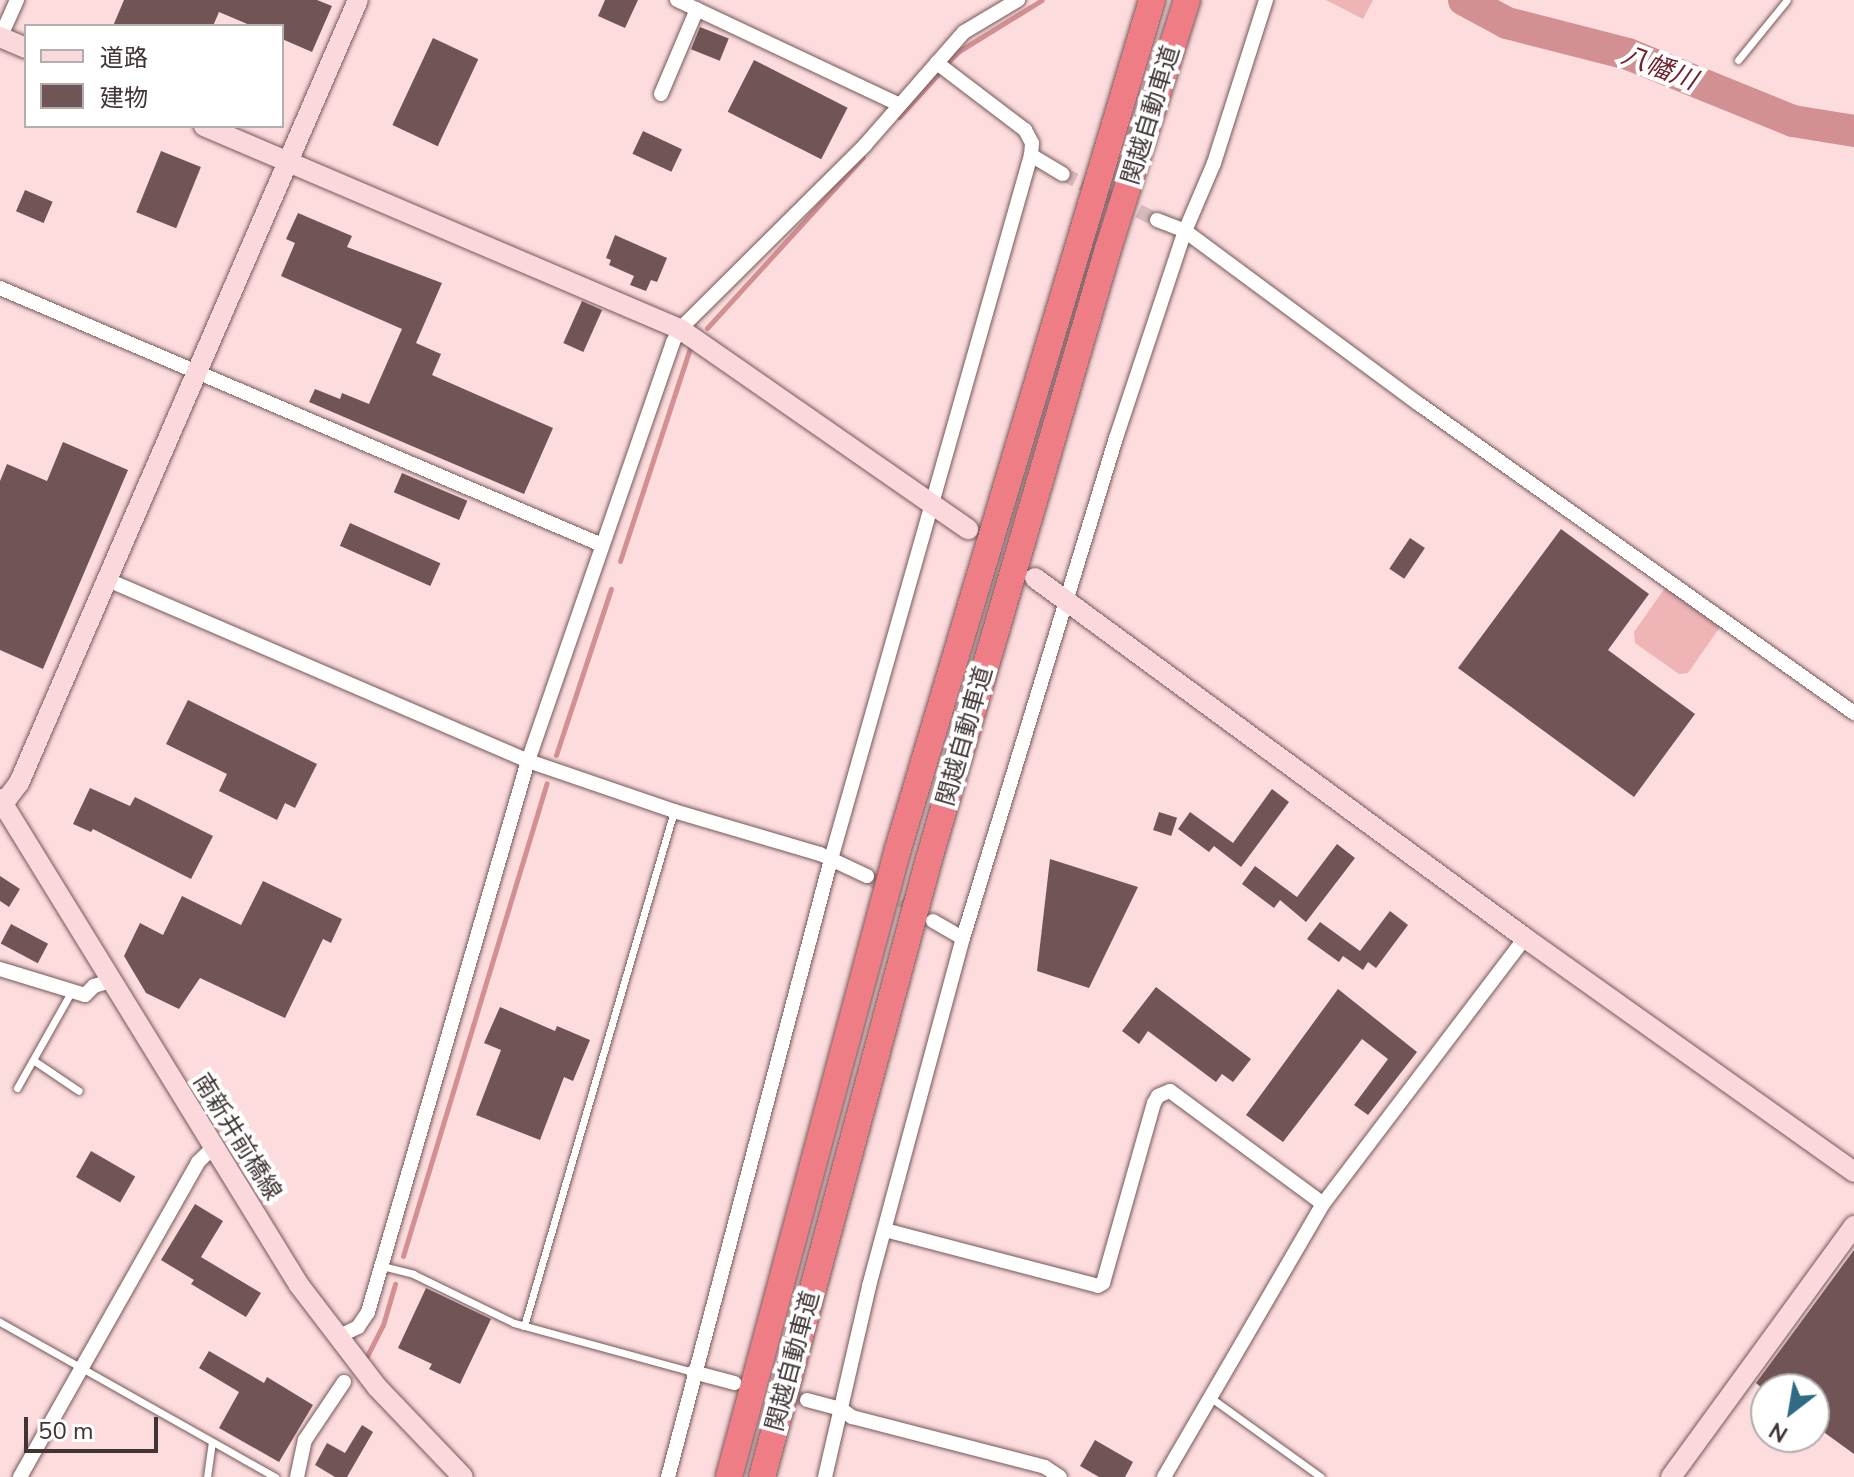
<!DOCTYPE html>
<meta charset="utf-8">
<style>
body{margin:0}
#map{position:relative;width:1854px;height:1477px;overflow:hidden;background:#fddcdd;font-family:"Nunito Sans","Noto Sans JP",sans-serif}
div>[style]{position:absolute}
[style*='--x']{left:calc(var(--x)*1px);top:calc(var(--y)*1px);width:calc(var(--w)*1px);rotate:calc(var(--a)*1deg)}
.green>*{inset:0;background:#eeb4b6}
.stream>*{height:5px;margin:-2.5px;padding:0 2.5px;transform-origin:2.5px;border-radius:2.5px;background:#d39093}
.river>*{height:32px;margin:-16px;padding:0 16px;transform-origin:16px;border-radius:16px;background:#d39093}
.building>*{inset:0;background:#715556;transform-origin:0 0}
.street-tunnel>*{height:14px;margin-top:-7px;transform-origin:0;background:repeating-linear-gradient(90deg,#d7babb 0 14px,transparent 0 21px)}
.roads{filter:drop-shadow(0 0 2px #75595a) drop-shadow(0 0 2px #75595a)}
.lane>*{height:7px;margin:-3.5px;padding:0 3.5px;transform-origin:3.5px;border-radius:3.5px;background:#fff}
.street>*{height:14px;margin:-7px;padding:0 7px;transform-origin:7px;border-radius:7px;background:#fff}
.secondary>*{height:20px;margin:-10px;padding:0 10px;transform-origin:10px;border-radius:10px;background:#fad8db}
.highway>*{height:26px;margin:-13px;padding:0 13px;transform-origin:13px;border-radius:13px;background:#ee7d86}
span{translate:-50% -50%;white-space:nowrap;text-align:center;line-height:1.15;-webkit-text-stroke:8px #fff;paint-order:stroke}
.street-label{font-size:24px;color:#403434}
.water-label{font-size:26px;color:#701f2b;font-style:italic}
.legend{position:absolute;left:24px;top:24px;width:260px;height:104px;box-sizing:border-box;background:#fff;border:2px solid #b3aeae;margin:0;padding:10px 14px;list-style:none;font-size:24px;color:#403434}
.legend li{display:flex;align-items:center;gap:16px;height:40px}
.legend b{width:40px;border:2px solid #b3aeae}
.north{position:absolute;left:1750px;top:1373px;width:80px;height:80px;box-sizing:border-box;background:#fff;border:2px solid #b3aeae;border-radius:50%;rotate:211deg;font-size:22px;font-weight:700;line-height:32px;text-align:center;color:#403434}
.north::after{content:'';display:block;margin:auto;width:28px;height:36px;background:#2f6b83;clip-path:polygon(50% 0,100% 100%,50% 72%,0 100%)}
.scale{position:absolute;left:24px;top:1417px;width:134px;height:36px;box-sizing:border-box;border:4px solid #403434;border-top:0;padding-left:10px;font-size:24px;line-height:28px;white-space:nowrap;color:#403434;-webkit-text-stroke:6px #fff;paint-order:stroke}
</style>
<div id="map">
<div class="green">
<i style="clip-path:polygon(1326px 0,1373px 0,1363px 19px)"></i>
<i style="clip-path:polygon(1665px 588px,1720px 627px,1688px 673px,1679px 674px,1635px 643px,1634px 632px)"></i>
</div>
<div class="stream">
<i style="--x:949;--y:61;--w:14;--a:-45"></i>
<i style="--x:959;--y:51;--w:97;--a:-31.6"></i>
<i style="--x:899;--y:117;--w:58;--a:-47.8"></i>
<i style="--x:707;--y:328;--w:231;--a:-47.6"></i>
<i style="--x:620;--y:561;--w:227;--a:-71.8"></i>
<i style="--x:556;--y:755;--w:175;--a:-71.7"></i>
<i style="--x:403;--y:1256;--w:494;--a:-73.1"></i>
<i style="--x:366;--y:1358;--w:37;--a:-63"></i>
<i style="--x:383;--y:1325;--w:43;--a:-73.7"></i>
</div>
<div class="river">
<i style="--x:1464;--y:0;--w:49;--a:28.1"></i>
<i style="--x:1507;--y:23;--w:125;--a:14.4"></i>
<i style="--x:1628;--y:54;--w:178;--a:22.1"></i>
<i style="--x:1793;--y:121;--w:62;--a:9.3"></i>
</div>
<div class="building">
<i style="clip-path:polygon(124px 0,317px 0,332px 6px,312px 52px,282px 39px,282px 26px,252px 26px,219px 12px,213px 26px,113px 26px)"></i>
<i style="clip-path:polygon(605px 0,638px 0,625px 28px,598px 16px)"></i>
<i style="left:700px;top:27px;width:31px;height:24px;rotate:22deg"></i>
<i style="left:433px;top:38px;width:50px;height:96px;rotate:25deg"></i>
<i style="left:754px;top:60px;width:105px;height:58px;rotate:27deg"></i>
<i style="left:643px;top:131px;width:43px;height:25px;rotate:25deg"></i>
<i style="left:161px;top:151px;width:43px;height:66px;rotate:22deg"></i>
<i style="left:25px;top:190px;width:30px;height:23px;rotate:23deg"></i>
<i style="clip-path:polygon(298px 213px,352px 236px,347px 247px,442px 283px,416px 343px,441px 354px,432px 375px,553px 428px,524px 494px,309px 402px,315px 389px,340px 399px,342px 393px,369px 404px,402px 329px,281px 276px,295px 243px,286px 239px)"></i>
<i style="clip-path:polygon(615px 235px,667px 258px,657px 282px,651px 280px,646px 291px,630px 285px,634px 276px,609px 265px,611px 260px,606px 258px)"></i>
<i style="left:582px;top:301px;width:22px;height:46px;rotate:24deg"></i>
<i style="clip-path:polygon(63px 442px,128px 470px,43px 669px,0 650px,0 481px,7px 464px,47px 481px)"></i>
<i style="left:402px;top:473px;width:71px;height:21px;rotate:23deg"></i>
<i style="left:350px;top:523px;width:99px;height:25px;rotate:24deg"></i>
<i style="clip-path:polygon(1561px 529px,1649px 594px,1608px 650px,1695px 714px,1634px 797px,1458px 668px)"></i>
<i style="left:1410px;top:538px;width:18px;height:37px;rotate:34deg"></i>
<i style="clip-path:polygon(188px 700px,317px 764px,295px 808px,285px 803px,277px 820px,219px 791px,227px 774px,166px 744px)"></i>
<i style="clip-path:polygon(90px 788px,130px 806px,135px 797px,213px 836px,191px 879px,93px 829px,91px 832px,73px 824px)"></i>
<i style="clip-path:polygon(1272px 789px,1289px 802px,1241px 867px,1214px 846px,1209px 852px,1178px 829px,1190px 812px,1233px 843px)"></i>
<i style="left:1159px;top:812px;width:19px;height:19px;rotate:18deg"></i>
<i style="clip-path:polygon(1337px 844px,1355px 858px,1306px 922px,1280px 900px,1274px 908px,1242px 884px,1255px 866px,1297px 897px)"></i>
<i style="clip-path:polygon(1050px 859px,1138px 887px,1089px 988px,1037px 971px)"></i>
<i style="clip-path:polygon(0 876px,20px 889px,9px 907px,0 901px)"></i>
<i style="clip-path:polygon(263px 881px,342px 919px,331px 943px,323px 939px,285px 1018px,200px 978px,179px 1009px,146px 993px,124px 956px,140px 923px,163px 935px,182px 896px,241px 925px)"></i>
<i style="clip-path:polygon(1390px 911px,1408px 925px,1376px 968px,1368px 962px,1363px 970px,1343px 956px,1339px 962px,1307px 939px,1320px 922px,1360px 951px)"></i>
<i style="left:11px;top:924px;width:42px;height:22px;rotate:28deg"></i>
<i style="clip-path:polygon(1156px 987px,1251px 1059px,1233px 1082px,1222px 1074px,1216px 1082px,1148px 1031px,1139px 1044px,1122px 1031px)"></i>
<i style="clip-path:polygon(1338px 989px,1417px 1052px,1368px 1115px,1354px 1105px,1388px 1059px,1362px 1039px,1283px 1142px,1246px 1115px)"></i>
<i style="clip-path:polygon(500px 1007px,555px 1031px,557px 1026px,590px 1040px,573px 1081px,564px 1077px,540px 1140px,476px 1115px,501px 1050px,484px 1043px)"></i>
<i style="left:91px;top:1151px;width:51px;height:30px;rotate:30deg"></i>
<i style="clip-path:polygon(195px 1204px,223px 1221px,201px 1257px,261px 1293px,246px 1317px,191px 1284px,194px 1280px,161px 1260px)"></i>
<i style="clip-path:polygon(1854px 1250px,1854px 1454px,1814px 1425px,1814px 1389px,1763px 1389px,1756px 1383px)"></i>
<i style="clip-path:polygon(426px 1288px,491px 1319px,460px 1384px,429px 1369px,432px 1364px,398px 1348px)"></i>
<i style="clip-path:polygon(209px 1351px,264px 1383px,267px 1377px,313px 1405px,279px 1462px,219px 1428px,239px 1392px,199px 1368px)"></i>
<i style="clip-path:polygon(362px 1425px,373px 1432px,347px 1477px,335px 1477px,315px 1465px,327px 1443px,345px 1453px)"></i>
<i style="clip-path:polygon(1095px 1440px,1133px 1462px,1125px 1477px,1099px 1477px,1080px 1466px)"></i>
</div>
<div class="street-tunnel">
<i style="--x:1063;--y:174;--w:105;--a:26.1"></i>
<i style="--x:867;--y:876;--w:63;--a:34.7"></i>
<i style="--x:747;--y:1386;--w:62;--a:13.1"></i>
</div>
<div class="roads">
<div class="lane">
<i style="--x:1738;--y:60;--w:77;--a:-50.8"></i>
<i style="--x:33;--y:1060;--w:55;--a:34"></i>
<i style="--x:17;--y:1088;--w:110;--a:-60.6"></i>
<i style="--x:382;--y:1266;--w:32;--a:14"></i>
<i style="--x:413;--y:1274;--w:112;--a:25.9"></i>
<i style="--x:514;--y:1323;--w:186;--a:15.3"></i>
<i style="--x:0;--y:1322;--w:316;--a:29.4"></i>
<i style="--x:524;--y:1326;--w:536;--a:-73.76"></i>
<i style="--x:1211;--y:1398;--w:135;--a:35.7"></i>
<i style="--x:207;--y:1477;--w:35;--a:-82"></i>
</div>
<div class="street">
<i style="--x:677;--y:0;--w:246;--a:25.2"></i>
<i style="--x:0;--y:38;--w:42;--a:-65.9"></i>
<i style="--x:661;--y:94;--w:92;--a:-67"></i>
<i style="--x:1031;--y:155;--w:37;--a:31"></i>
<i style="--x:1157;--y:220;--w:30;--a:21"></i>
<i style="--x:1185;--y:231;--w:291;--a:36.5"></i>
<i style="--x:1419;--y:404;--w:534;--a:35.39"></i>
<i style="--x:0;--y:288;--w:655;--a:23.12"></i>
<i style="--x:108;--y:580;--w:457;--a:23.3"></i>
<i style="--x:528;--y:761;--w:154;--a:18.9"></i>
<i style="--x:674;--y:811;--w:152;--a:16.4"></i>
<i style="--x:820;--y:854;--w:52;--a:25.1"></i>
<i style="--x:933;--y:921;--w:34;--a:30"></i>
<i style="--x:0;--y:969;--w:89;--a:17"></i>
<i style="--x:85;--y:995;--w:13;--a:-45"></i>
<i style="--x:94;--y:986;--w:17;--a:-17"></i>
<i style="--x:885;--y:1230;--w:220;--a:14.7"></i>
<i style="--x:1098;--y:1286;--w:6;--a:-31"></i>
<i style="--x:1103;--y:1283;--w:187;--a:-74.2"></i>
<i style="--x:1154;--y:1103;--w:8;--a:-60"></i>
<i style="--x:1158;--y:1096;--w:13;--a:-23"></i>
<i style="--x:1170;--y:1091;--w:190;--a:36.4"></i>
<i style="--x:337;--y:1337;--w:23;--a:-25"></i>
<i style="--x:358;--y:1327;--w:18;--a:-56"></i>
<i style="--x:368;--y:1312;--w:574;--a:-73.81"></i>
<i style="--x:528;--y:761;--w:443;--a:-70.9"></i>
<i style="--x:673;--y:342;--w:15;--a:-62"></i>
<i style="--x:680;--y:329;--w:261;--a:-44.8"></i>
<i style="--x:865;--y:145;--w:150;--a:-48.8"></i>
<i style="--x:964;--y:32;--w:63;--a:-30.7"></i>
<i style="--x:693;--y:1372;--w:43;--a:14.7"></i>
<i style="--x:807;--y:1400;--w:35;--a:15"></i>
<i style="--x:841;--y:1409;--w:14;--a:36"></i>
<i style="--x:852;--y:1417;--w:199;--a:14.5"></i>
<i style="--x:1045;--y:1467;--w:18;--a:34"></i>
<i style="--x:20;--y:1477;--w:362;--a:-60.5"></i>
<i style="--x:198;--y:1162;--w:21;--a:-43"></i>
<i style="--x:297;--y:1477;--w:38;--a:-78"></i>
<i style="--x:305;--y:1440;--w:70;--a:-56.1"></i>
<i style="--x:668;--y:1477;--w:639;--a:-75.22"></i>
<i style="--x:831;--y:859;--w:732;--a:-74.14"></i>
<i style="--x:1031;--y:155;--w:12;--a:-85"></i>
<i style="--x:1032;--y:143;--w:15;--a:-118"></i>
<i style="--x:1025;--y:130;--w:111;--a:-142.7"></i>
<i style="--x:825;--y:1477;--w:196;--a:-77"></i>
<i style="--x:869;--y:1286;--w:360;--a:-74.9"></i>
<i style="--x:963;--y:938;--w:523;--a:-72.99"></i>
<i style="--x:1116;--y:438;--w:218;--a:-71.6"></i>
<i style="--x:1185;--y:231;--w:74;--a:-66.9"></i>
<i style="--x:1214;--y:163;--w:171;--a:-72.3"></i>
<i style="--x:1164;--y:1477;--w:316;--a:-59.8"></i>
<i style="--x:1323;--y:1204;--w:334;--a:-52.8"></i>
</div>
<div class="secondary">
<i style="--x:0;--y:37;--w:28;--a:23"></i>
<i style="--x:204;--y:126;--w:517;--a:23.1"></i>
<i style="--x:680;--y:329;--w:351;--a:34.8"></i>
<i style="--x:1035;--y:578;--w:608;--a:36.3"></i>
<i style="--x:1525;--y:938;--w:404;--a:35.4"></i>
<i style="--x:0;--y:799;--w:571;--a:58.4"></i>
<i style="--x:299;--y:1285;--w:128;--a:52.6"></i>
<i style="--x:377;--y:1387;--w:124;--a:46.3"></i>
<i style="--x:3;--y:804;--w:26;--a:-53"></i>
<i style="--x:19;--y:783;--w:853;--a:-66.59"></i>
<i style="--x:1671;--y:1477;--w:311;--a:-53.9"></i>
</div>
<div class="highway">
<i style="--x:729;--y:1477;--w:650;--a:-74.94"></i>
<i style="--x:898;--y:849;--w:886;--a:-73.34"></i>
<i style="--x:762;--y:1477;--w:640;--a:-74.88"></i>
<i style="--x:929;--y:859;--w:636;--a:-73.65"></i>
<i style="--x:1108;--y:249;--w:261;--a:-72.4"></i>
</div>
</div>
<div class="street-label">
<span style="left:1151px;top:115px;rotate:-73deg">関越自動車道</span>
<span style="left:965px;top:736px;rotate:-74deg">関越自動車道</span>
<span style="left:237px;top:1137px;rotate:58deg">南新井前橋線</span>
<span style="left:793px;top:1361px;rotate:-75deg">関越自動車道</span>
</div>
<div class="water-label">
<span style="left:1659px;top:68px;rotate:21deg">八幡川</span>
</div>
<ul class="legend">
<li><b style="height:10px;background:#fad8db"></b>道路</li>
<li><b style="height:22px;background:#715556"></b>建物</li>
</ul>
<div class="north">N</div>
<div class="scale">50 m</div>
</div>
